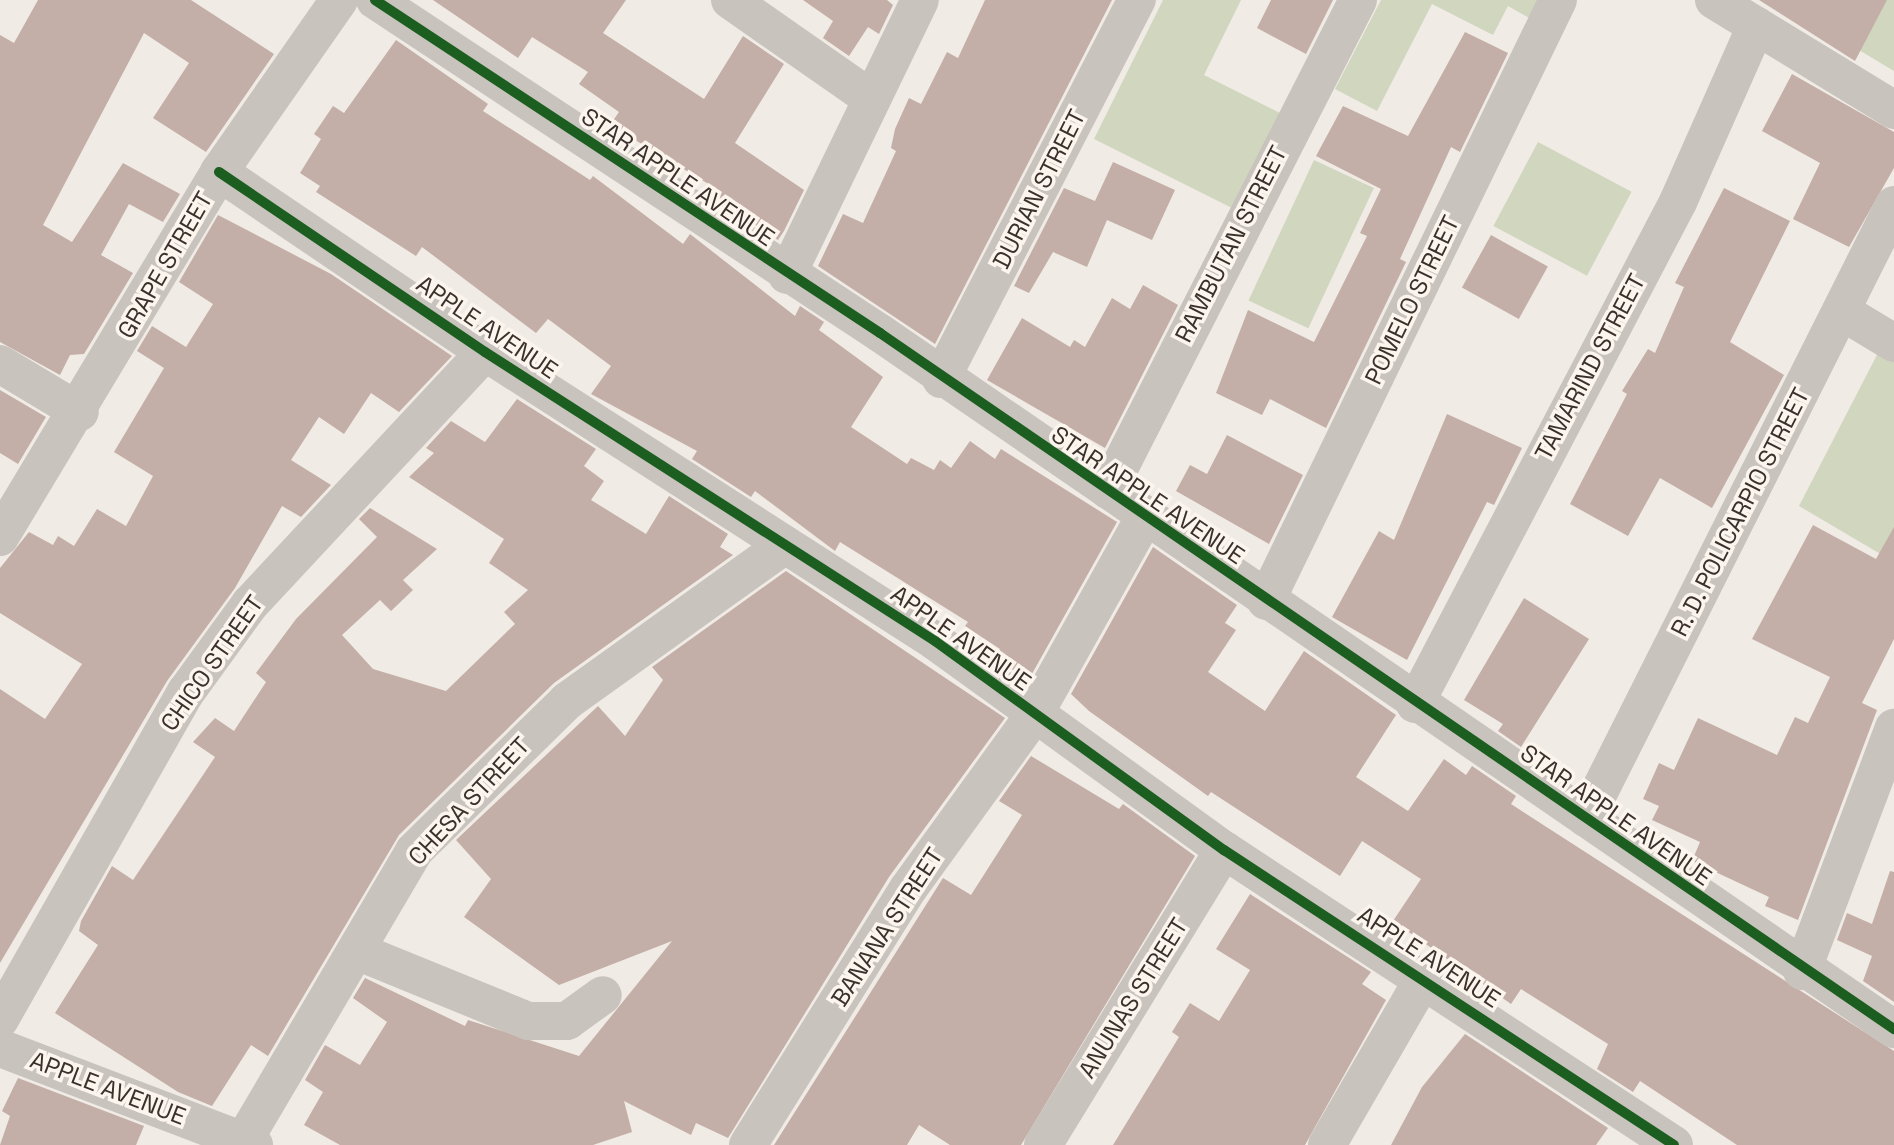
<!DOCTYPE html>
<style>
body{margin:0}
#map{position:relative;width:1894px;height:1145px;overflow:hidden;background:#f0ebe5;font-family:"Space Grotesk",sans-serif}
div>[style]{position:absolute}
[style*='--x']{left:calc(var(--x)*1px);top:calc(var(--y)*1px);width:calc(var(--w)*1px);rotate:calc(var(--a)*1deg)}
.green>*{inset:0;background:#d1d6bf;transform-origin:0 0}
.building>*{inset:0;background:#c3afa7;transform-origin:0 0}
.minor>*{height:38px;margin:-19px;padding:0 19px;transform-origin:19px;border-radius:19px;background:#c9c3be}
.cycleway>*{height:10px;margin:-5px;padding:0 5px;transform-origin:5px;border-radius:5px;background:#1b5e20}
span{translate:-50% -50%;white-space:nowrap;text-align:center;line-height:1.15;-webkit-text-stroke:7px #fbf5ee;paint-order:stroke}
.street-label{font-size:24px;color:#3b302b}
</style>
<div id="map">
<div class="green">
<i style="clip-path:polygon(1163px 0,1241px 0,1204px 75px,1280px 113px,1232px 208px,1094px 139px)"></i>
<i style="clip-path:polygon(1381px 0,1540px 0,1531px 19px,1508px 6px,1493px 35px,1432px 4px,1377px 111px,1335px 89px)"></i>
<i style="clip-path:polygon(1882px 0,1894px 0,1894px 71px,1854px 47px)"></i>
<i style="left:1538px;top:142px;width:106px;height:95px;rotate:28deg"></i>
<i style="left:1314px;top:160px;width:66px;height:155px;rotate:25deg"></i>
<i style="clip-path:polygon(1880px 349px,1894px 357px,1894px 562px,1799px 506px)"></i>
</div>
<div class="building">
<i style="clip-path:polygon(38px 0,191px 0,274px 54px,206px 152px,153px 118px,189px 63px,144px 33px,43px 225px,72px 242px,123px 163px,180px 194px,163px 222px,129px 204px,101px 255px,133px 273px,84px 354px,70px 355px,60px 375px,0 342px,0 35px,14px 43px)"></i>
<i style="clip-path:polygon(433px 0,626px 0,603px 33px,704px 99px,743px 36px,784px 64px,735px 143px,804px 190px,784px 231px,778px 240px,716px 199px,722px 192px,610px 125px,619px 112px,579px 84px,588px 72px,532px 37px,518px 58px)"></i>
<i style="clip-path:polygon(803px 0,887px 0,893px 5px,879px 34px,868px 27px,849px 56px,823px 38px,833px 21px)"></i>
<i style="clip-path:polygon(985px 0,1112px 0,935px 344px,818px 266px,843px 214px,863px 223px,896px 151px,891px 148px,895px 129px,909px 98px,921px 104px,947px 52px,958px 58px)"></i>
<i style="clip-path:polygon(1271px 0,1333px 0,1306px 54px,1257px 28px)"></i>
<i style="clip-path:polygon(1759px 0,1887px 0,1855px 61px)"></i>
<i style="clip-path:polygon(1465px 32px,1508px 53px,1460px 152px,1451px 147px,1400px 259px,1406px 262px,1326px 428px,1270px 399px,1262px 415px,1216px 393px,1248px 310px,1314px 342px,1367px 236px,1360px 233px,1381px 189px,1316px 156px,1343px 106px,1408px 136px)"></i>
<i style="clip-path:polygon(396px 40px,488px 104px,483px 111px,590px 180px,593px 176px,683px 244px,690px 234px,795px 316px,800px 306px,824px 322px,819px 330px,883px 377px,851px 427px,907px 464px,911px 458px,934px 470px,940px 460px,951px 468px,970px 441px,995px 459px,1001px 449px,1117px 522px,1028px 681px,995px 657px,1000px 649px,965px 626px,968px 622px,840px 542px,835px 551px,755px 491px,751px 497px,692px 459px,697px 451px,591px 394px,611px 366px,548px 319px,536px 333px,422px 247px,416px 256px,316px 192px,320px 186px,300px 173px,321px 139px,314px 134px,333px 106px,344px 113px)"></i>
<i style="clip-path:polygon(1792px 74px,1894px 132px,1894px 168px,1849px 247px,1793px 219px,1820px 163px,1762px 131px)"></i>
<i style="clip-path:polygon(1113px 162px,1175px 190px,1152px 240px,1107px 220px,1087px 267px,1053px 252px,1029px 293px,1014px 286px,1064px 188px,1095px 201px)"></i>
<i style="clip-path:polygon(1724px 188px,1790px 221px,1730px 342px,1784px 375px,1712px 508px,1660px 478px,1628px 536px,1570px 504px,1627px 394px,1622px 391px,1648px 349px,1655px 353px,1684px 287px,1675px 283px)"></i>
<i style="clip-path:polygon(218px 215px,331px 274px,452px 356px,399px 412px,371px 393px,344px 434px,319px 417px,291px 460px,331px 485px,301px 517px,282px 506px,235px 588px,167px 681px,0 963px,0 689px,45px 719px,82px 664px,0 613px,0 568px,29px 532px,53px 545px,58px 536px,74px 546px,97px 509px,126px 526px,153px 476px,114px 452px,164px 368px,137px 351px,152px 326px,186px 347px,213px 304px,179px 282px)"></i>
<i style="left:1491px;top:235px;width:65px;height:60px;rotate:29deg"></i>
<i style="clip-path:polygon(1143px 285px,1178px 305px,1105px 448px,987px 380px,1022px 318px,1070px 347px,1074px 340px,1085px 347px,1112px 298px,1130px 309px)"></i>
<i style="clip-path:polygon(0 390px,46px 417px,18px 464px,0 453px)"></i>
<i style="clip-path:polygon(517px 399px,596px 449px,584px 466px,604px 481px,591px 500px,646px 534px,669px 496px,728px 534px,720px 547px,733px 555px,554px 683px,399px 835px,268px 1056px,251px 1045px,212px 1106px,178px 1092px,55px 1013px,98px 945px,79px 931px,81px 921px,112px 866px,133px 880px,215px 757px,193px 742px,215px 718px,234px 731px,266px 682px,256px 673px,296px 619px,377px 537px,359px 519px,370px 508px,437px 549px,403px 580px,413px 590px,391px 611px,380px 600px,342px 635px,373px 669px,446px 691px,515px 624px,504px 612px,528px 590px,489px 563px,504px 539px,409px 477px,434px 453px,426px 448px,451px 421px,485px 442px)"></i>
<i style="clip-path:polygon(1447px 414px,1522px 448px,1494px 505px,1487px 502px,1407px 660px,1332px 617px,1379px 531px,1394px 540px)"></i>
<i style="clip-path:polygon(1227px 435px,1303px 475px,1269px 544px,1176px 491px,1190px 465px,1207px 474px)"></i>
<i style="clip-path:polygon(1813px 525px,1876px 559px,1894px 527px,1894px 639px,1862px 703px,1877px 710px,1798px 920px,1765px 906px,1769px 897px,1692px 861px,1700px 842px,1652px 820px,1659px 806px,1643px 799px,1659px 763px,1674px 770px,1698px 718px,1777px 755px,1795px 717px,1808px 723px,1830px 677px,1752px 639px)"></i>
<i style="clip-path:polygon(1153px 547px,1237px 605px,1225px 623px,1236px 630px,1208px 672px,1265px 711px,1304px 651px,1396px 715px,1356px 777px,1408px 811px,1444px 759px,1466px 775px,1472px 766px,1516px 796px,1511px 804px,1894px 1051px,1894px 1145px,1737px 1145px,1640px 1081px,1633px 1092px,1597px 1069px,1608px 1044px,1521px 989px,1511px 1004px,1393px 921px,1421px 879px,1362px 841px,1340px 876px,1211px 792px,1208px 796px,1089px 711px,1071px 694px)"></i>
<i style="clip-path:polygon(786px 571px,1005px 718px,889px 877px,728px 1138px,696px 1123px,691px 1135px,624px 1101px,632px 1132px,593px 1145px,340px 1145px,304px 1125px,323px 1092px,305px 1080px,325px 1045px,360px 1065px,387px 1022px,353px 998px,365px 978px,465px 1026px,468px 1020px,579px 1056px,672px 941px,559px 985px,464px 917px,491px 879px,456px 840px,598px 706px,625px 736px,663px 680px,652px 667px)"></i>
<i style="clip-path:polygon(1524px 598px,1589px 639px,1521px 747px,1498px 731px,1503px 724px,1464px 700px)"></i>
<i style="clip-path:polygon(1031px 756px,1119px 809px,1123px 804px,1195px 856px,1021px 1145px,950px 1145px,919px 1125px,907px 1145px,774px 1145px,943px 878px,971px 895px,1022px 815px,999px 801px)"></i>
<i style="clip-path:polygon(1890px 871px,1894px 872px,1894px 1002px,1863px 981px,1872px 956px,1837px 940px,1847px 913px,1872px 924px)"></i>
<i style="clip-path:polygon(1250px 894px,1371px 972px,1362px 984px,1386px 1000px,1305px 1145px,1113px 1145px,1179px 1037px,1172px 1032px,1190px 1003px,1219px 1021px,1250px 970px,1216px 949px)"></i>
<i style="clip-path:polygon(1465px 1034px,1608px 1128px,1596px 1145px,1391px 1145px,1422px 1087px)"></i>
<i style="clip-path:polygon(18px 1078px,144px 1126px,136px 1145px,0 1145px,10px 1116px,2px 1111px)"></i>
</div>
<div class="minor">
<i style="--x:375;--y:0;--w:605;--a:33.4"></i>
<i style="--x:880;--y:333;--w:1230;--a:34.47"></i>
<i style="--x:730;--y:0;--w:173;--a:34.9"></i>
<i style="--x:1714;--y:0;--w:211;--a:31.4"></i>
<i style="--x:219;--y:172;--w:321;--a:34.1"></i>
<i style="--x:485;--y:352;--w:535;--a:32.71"></i>
<i style="--x:935;--y:641;--w:357;--a:35.9"></i>
<i style="--x:1224;--y:850;--w:538;--a:33.25"></i>
<i style="--x:787;--y:275;--w:305;--a:-64.2"></i>
<i style="--x:1841;--y:311;--w:62;--a:31.1"></i>
<i style="--x:0;--y:364;--w:93;--a:31"></i>
<i style="--x:941;--y:379;--w:427;--a:-62.7"></i>
<i style="--x:1108;--y:490;--w:550;--a:-62.97"></i>
<i style="--x:0;--y:537;--w:426;--a:-59"></i>
<i style="--x:219;--y:172;--w:210;--a:-55.1"></i>
<i style="--x:1266;--y:601;--w:668;--a:-64.09"></i>
<i style="--x:1415;--y:704;--w:567;--a:-62.35"></i>
<i style="--x:1678;--y:202;--w:193;--a:-66.1"></i>
<i style="--x:1586;--y:818;--w:686;--a:-63.32"></i>
<i style="--x:359;--y:952;--w:183;--a:22.2"></i>
<i style="--x:528;--y:1021;--w:39;--a:0"></i>
<i style="--x:567;--y:1021;--w:44;--a:-35.8"></i>
<i style="--x:1802;--y:971;--w:260;--a:-69.3"></i>
<i style="--x:0;--y:1019;--w:376;--a:-60.4"></i>
<i style="--x:186;--y:692;--w:109;--a:-54"></i>
<i style="--x:250;--y:604;--w:345;--a:-47"></i>
<i style="--x:0;--y:1048;--w:272;--a:20.9"></i>
<i style="--x:244;--y:1140;--w:335;--a:-59.5"></i>
<i style="--x:414;--y:851;--w:214;--a:-44.4"></i>
<i style="--x:567;--y:701;--w:268;--a:-35.6"></i>
<i style="--x:748;--y:1145;--w:302;--a:-58"></i>
<i style="--x:908;--y:889;--w:215;--a:-54.1"></i>
<i style="--x:1034;--y:715;--w:226;--a:-60.8"></i>
<i style="--x:1043;--y:1145;--w:346;--a:-58.5"></i>
<i style="--x:1327;--y:1145;--w:193;--a:-59.9"></i>
</div>
<div class="cycleway">
<i style="--x:375;--y:0;--w:605;--a:33.4"></i>
<i style="--x:880;--y:333;--w:1230;--a:34.47"></i>
<i style="--x:219;--y:172;--w:321;--a:34.1"></i>
<i style="--x:485;--y:352;--w:535;--a:32.71"></i>
<i style="--x:935;--y:641;--w:357;--a:35.9"></i>
<i style="--x:1224;--y:850;--w:538;--a:33.25"></i>
</div>
<div class="street-label">
<span style="left:678px;top:177px;rotate:34deg">STAR APPLE AVENUE</span>
<span style="left:1039px;top:189px;rotate:-63deg">DURIAN STREET</span>
<span style="left:1231px;top:244px;rotate:-63deg">RAMBUTAN STREET</span>
<span style="left:165px;top:265px;rotate:-60deg">GRAPE STREET</span>
<span style="left:1412px;top:300px;rotate:-64deg">POMELO STREET</span>
<span style="left:487px;top:327px;rotate:34deg">APPLE AVENUE</span>
<span style="left:1590px;top:367px;rotate:-62deg">TAMARIND STREET</span>
<span style="left:1148px;top:495px;rotate:34deg">STAR APPLE AVENUE</span>
<span style="left:1740px;top:512px;rotate:-63deg">R. D. POLICARPIO STREET</span>
<span style="left:961px;top:638px;rotate:35deg">APPLE AVENUE</span>
<span style="left:212px;top:663px;rotate:-55deg">CHICO STREET</span>
<span style="left:469px;top:801px;rotate:-47deg">CHESA STREET</span>
<span style="left:1616px;top:815px;rotate:35deg">STAR APPLE AVENUE</span>
<span style="left:887px;top:927px;rotate:-57deg">BANANA STREET</span>
<span style="left:1429px;top:957px;rotate:33deg">APPLE AVENUE</span>
<span style="left:1133px;top:998px;rotate:-58deg">ANUNAS STREET</span>
<span style="left:108px;top:1088px;rotate:21deg">APPLE AVENUE</span>
</div>
</div>
